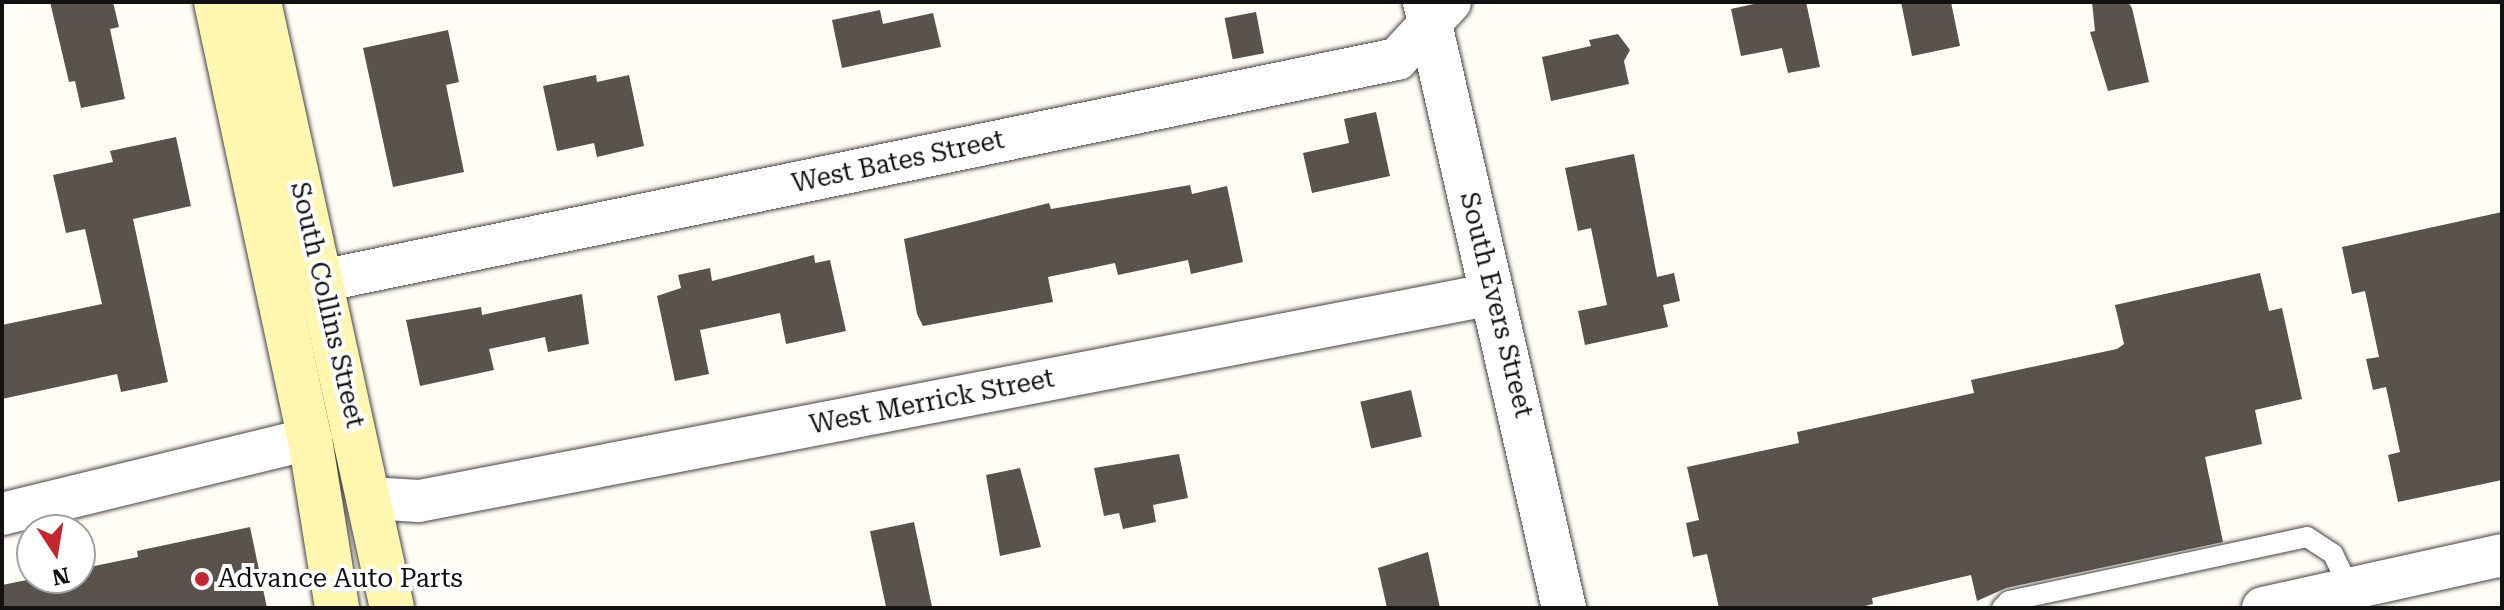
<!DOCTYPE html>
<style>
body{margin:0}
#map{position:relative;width:2504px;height:610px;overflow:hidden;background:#fffdf5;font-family:"Roboto Serif",serif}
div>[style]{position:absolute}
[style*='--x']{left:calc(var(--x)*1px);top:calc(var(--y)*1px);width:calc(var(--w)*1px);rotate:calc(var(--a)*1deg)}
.building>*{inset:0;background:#5a524d;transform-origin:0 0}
.roads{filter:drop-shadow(0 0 2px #444) drop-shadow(0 0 2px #444)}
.service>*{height:20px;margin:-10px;padding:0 10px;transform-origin:10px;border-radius:10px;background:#fff}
.minor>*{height:42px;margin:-21px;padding:0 21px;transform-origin:21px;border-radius:21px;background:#fff}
.tertiary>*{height:44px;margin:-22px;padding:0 22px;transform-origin:22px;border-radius:22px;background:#fff}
.secondary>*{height:44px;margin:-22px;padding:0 22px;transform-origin:22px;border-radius:22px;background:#fff6b0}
.dots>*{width:22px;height:22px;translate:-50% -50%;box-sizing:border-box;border:4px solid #fff;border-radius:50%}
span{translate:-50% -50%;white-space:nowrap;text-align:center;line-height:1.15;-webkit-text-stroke:8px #fff;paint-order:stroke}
.street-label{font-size:26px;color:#111}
.poi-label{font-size:26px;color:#111}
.left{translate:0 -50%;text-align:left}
.frame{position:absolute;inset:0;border:4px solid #111;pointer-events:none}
.north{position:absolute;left:16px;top:514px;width:80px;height:80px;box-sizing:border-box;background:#fff;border:2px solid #a0a0a0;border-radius:50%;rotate:168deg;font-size:22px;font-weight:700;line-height:32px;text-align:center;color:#111}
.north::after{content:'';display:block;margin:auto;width:28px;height:36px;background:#c4262e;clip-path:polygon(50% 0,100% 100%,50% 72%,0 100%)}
</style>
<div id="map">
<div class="building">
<i style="clip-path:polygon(50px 2px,113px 2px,119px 27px,110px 29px,125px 99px,81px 108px,75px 81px,69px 82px)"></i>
<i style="clip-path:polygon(1763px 2px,1806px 2px,1820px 67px,1788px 73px,1782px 48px,1741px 56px,1731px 9px)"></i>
<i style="clip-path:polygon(1901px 2px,1951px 2px,1960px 46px,1912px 56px)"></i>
<i style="clip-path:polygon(2092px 2px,2128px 2px,2132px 8px,2149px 82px,2108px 91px,2090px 32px,2095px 31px)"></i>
<i style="clip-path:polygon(880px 10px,883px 24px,933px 13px,941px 47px,842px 68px,832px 20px)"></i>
<i style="left:1256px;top:12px;width:42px;height:32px;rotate:79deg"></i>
<i style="clip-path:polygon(448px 30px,459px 82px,446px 85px,464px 172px,393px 187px,363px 48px)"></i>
<i style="clip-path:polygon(1618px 34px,1630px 50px,1624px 61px,1629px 84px,1551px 101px,1542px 57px,1591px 46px,1589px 40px)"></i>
<i style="clip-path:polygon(596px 75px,597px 82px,629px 75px,644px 146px,597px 157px,594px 143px,557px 151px,543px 86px)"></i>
<i style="clip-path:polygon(1376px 112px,1390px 176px,1312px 193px,1303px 153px,1349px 143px,1344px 119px)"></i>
<i style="clip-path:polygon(176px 137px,191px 206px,133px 219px,168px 382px,121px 392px,117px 374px,2px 399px,2px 325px,102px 304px,85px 229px,66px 233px,53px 175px,113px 162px,110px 151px)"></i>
<i style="clip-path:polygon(1634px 154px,1657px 277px,1674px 273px,1680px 301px,1663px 305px,1668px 327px,1585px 345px,1578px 311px,1607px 305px,1591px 228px,1578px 231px,1565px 168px)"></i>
<i style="clip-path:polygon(1190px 185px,1192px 194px,1227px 186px,1243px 262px,1191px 274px,1188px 260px,1118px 275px,1115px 263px,1048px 277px,1053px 302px,923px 326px,917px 314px,904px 239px,1049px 203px,1051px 209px)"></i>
<i style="clip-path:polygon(2502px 212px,2502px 480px,2398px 502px,2388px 455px,2400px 452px,2386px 387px,2373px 390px,2366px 359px,2379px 357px,2365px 291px,2352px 294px,2342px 247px)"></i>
<i style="clip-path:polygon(814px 255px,815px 263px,830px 260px,846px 331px,786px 344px,780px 313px,700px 330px,709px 374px,675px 381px,657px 296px,681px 288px,678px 275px,710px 268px,712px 281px)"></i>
<i style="clip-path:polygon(2260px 273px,2269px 311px,2282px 308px,2302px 399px,2255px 410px,2262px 444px,2205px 457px,2223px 542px,2006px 588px,1977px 601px,1971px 575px,1872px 598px,1873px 604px,1857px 608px,1719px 608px,1707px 554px,1693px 557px,1686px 523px,1699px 520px,1687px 467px,1799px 443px,1797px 432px,1974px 393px,1971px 380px,2117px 349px,2124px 344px,2115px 305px)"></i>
<i style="clip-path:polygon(582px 294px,589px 344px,548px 352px,545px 337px,489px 349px,494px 370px,420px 386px,406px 320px,481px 307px,482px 315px)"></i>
<i style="left:1411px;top:390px;width:48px;height:52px;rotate:77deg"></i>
<i style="clip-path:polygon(1179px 454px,1188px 498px,1153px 505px,1156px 522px,1123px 529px,1119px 513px,1104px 516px,1094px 468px)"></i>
<i style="clip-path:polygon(1020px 468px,1041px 547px,1000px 556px,986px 475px)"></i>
<i style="left:914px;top:522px;width:88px;height:45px;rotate:78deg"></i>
<i style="clip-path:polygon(250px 527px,267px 608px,2px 608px,2px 585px,37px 578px,80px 578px,80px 569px,138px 557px,137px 551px)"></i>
<i style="clip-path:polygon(1428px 552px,1440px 608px,1387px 608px,1378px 568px)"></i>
</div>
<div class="roads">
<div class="service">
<i style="--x:2002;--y:608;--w:10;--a:-45"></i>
<i style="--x:2009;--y:601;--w:305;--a:-12.1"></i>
<i style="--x:2307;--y:537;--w:31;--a:33"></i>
<i style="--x:2333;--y:554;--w:39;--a:64"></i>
</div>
<div class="minor">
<i style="--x:321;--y:281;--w:1099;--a:-11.66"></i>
<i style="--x:1397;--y:59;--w:78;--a:-47.1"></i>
<i style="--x:370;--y:498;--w:49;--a:3.5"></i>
<i style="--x:419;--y:501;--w:1094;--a:-10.91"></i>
<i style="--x:2;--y:514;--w:317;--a:-13.7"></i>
<i style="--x:2263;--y:608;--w:245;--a:-12.5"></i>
</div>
<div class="tertiary">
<i style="--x:1425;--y:2;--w:622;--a:77.08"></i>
</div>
<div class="secondary">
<i style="--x:216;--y:2;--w:447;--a:77.9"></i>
<i style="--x:310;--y:439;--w:171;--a:80.9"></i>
<i style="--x:259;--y:2;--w:620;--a:77.62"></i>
</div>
</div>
<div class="dots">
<i style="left:202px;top:579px;background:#c4262e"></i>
</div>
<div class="street-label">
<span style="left:898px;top:162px;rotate:-12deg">West Bates Street</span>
<span style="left:327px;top:305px;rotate:77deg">South Collins Street</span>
<span style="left:1496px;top:305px;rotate:76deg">South Evers Street</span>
<span style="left:932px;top:402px;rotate:-11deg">West Merrick Street</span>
</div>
<div class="poi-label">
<span class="left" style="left:218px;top:579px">Advance Auto Parts</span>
</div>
<div class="frame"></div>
<div class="north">N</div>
</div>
